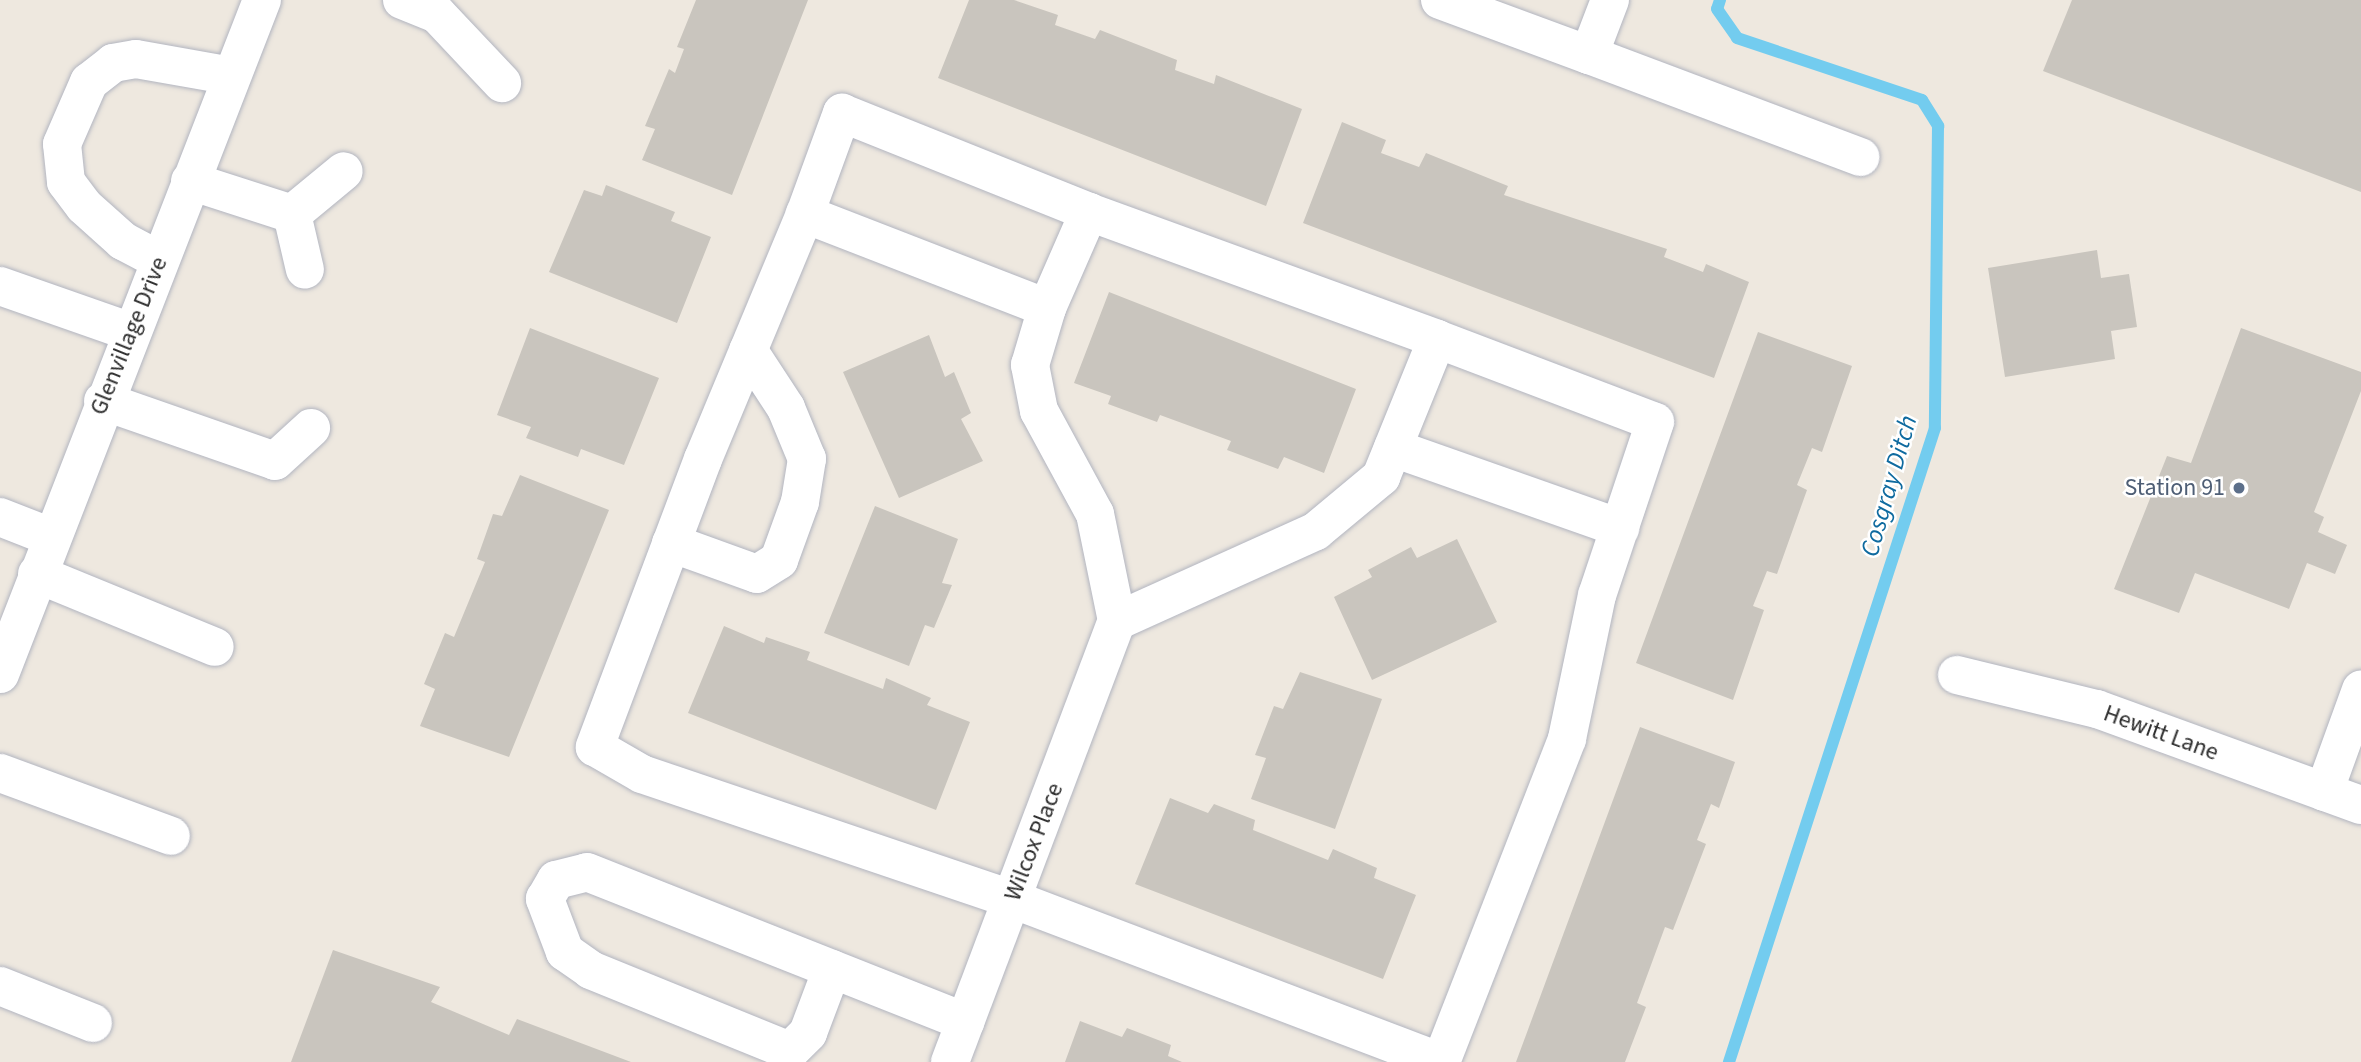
<!DOCTYPE html>
<style>
body{margin:0}
#map{position:relative;width:2361px;height:1062px;overflow:hidden;background:#eee8df;font-family:"Source Sans 3",sans-serif}
div>[style]{position:absolute}
[style*='--x']{left:calc(var(--x)*1px);top:calc(var(--y)*1px);width:calc(var(--w)*1px);rotate:calc(var(--a)*1deg)}
.stream>*{height:12px;margin:-6px;padding:0 6px;transform-origin:6px;border-radius:6px;background:#73ccef}
.building>*{inset:0;background:#c9c5be}
.roads{filter:drop-shadow(0 0 2px #b2b5c0) drop-shadow(0 0 2px #b2b5c0)}
.minor>*{height:38px;margin:-19px;padding:0 19px;transform-origin:19px;border-radius:19px;background:#fff}
.dots>*{width:19px;height:19px;translate:-50% -50%;box-sizing:border-box;border:4px solid #fff;border-radius:50%}
span{translate:-50% -50%;white-space:nowrap;text-align:center;line-height:1.15;-webkit-text-stroke:5px #fff;paint-order:stroke}
.street-label{font-size:24px;color:#2c2c2c}
.service-label{font-size:24px;color:#4e5e75}
.right{translate:-100% -50%;text-align:right}
.water-label{font-size:26px;color:#0e6a9f;font-style:italic}
</style>
<div id="map">
<div class="stream">
<i style="--x:1720;--y:0;--w:9;--a:108"></i>
<i style="--x:1717;--y:9;--w:35;--a:55"></i>
<i style="--x:1737;--y:38;--w:195;--a:18.5"></i>
<i style="--x:1922;--y:100;--w:31;--a:58"></i>
<i style="--x:1938;--y:126;--w:302;--a:90.6"></i>
<i style="--x:1935;--y:428;--w:667;--a:108"></i>
</div>
<div class="building">
<i style="clip-path:polygon(696px 0,808px 0,732px 195px,642px 160px,655px 129px,645px 126px,669px 69px,675px 73px,684px 49px,677px 47px)"></i>
<i style="clip-path:polygon(969px 0,1014px 0,1058px 15px,1055px 25px,1095px 39px,1100px 30px,1177px 60px,1175px 70px,1214px 84px,1216px 75px,1302px 109px,1266px 206px,938px 78px)"></i>
<i style="clip-path:polygon(2072px 0,2361px 0,2361px 192px,2043px 71px)"></i>
<i style="clip-path:polygon(1342px 122px,1386px 140px,1381px 153px,1419px 167px,1426px 153px,1508px 186px,1504px 195px,1667px 249px,1664px 257px,1703px 272px,1706px 264px,1749px 282px,1714px 378px,1303px 223px)"></i>
<i style="clip-path:polygon(606px 185px,675px 212px,671px 221px,711px 237px,677px 323px,549px 272px,584px 190px,602px 196px)"></i>
<i style="clip-path:polygon(2097px 250px,2101px 278px,2129px 274px,2137px 327px,2111px 331px,2115px 359px,2005px 377px,1988px 268px)"></i>
<i style="clip-path:polygon(1109px 292px,1356px 389px,1324px 473px,1284px 457px,1278px 469px,1227px 450px,1231px 441px,1160px 415px,1157px 422px,1108px 404px,1111px 396px,1074px 383px)"></i>
<i style="clip-path:polygon(530px 328px,659px 378px,624px 465px,581px 449px,578px 457px,526px 438px,531px 427px,497px 415px)"></i>
<i style="clip-path:polygon(2241px 328px,2361px 372px,2361px 391px,2314px 512px,2324px 517px,2318px 532px,2347px 545px,2335px 574px,2307px 563px,2289px 609px,2195px 573px,2179px 613px,2114px 589px,2167px 456px,2191px 463px)"></i>
<i style="clip-path:polygon(1758px 332px,1852px 366px,1822px 452px,1812px 448px,1797px 485px,1807px 490px,1777px 574px,1767px 571px,1753px 606px,1764px 610px,1733px 700px,1636px 663px)"></i>
<i style="clip-path:polygon(929px 335px,945px 377px,954px 372px,971px 413px,961px 419px,983px 461px,899px 498px,843px 372px)"></i>
<i style="clip-path:polygon(520px 475px,609px 510px,509px 757px,420px 726px,435px 689px,424px 684px,445px 633px,454px 637px,485px 562px,477px 559px,493px 514px,502px 516px)"></i>
<i style="clip-path:polygon(875px 506px,958px 539px,942px 583px,952px 585px,934px 628px,925px 625px,909px 666px,824px 633px)"></i>
<i style="clip-path:polygon(1457px 539px,1497px 622px,1372px 680px,1334px 597px,1372px 577px,1368px 570px,1411px 547px,1417px 558px)"></i>
<i style="clip-path:polygon(724px 626px,764px 643px,766px 637px,810px 652px,807px 660px,883px 689px,886px 678px,931px 698px,927px 705px,970px 722px,936px 810px,688px 713px)"></i>
<i style="clip-path:polygon(1300px 672px,1382px 699px,1335px 829px,1251px 799px,1266px 758px,1255px 755px,1274px 706px,1283px 709px)"></i>
<i style="clip-path:polygon(1640px 727px,1735px 762px,1719px 808px,1711px 804px,1697px 840px,1706px 844px,1673px 930px,1665px 927px,1637px 1003px,1646px 1007px,1625px 1062px,1516px 1062px)"></i>
<i style="clip-path:polygon(1170px 798px,1208px 813px,1214px 804px,1255px 820px,1253px 830px,1328px 860px,1333px 849px,1377px 868px,1374px 878px,1416px 895px,1383px 979px,1135px 884px)"></i>
<i style="clip-path:polygon(333px 950px,440px 987px,431px 1002px,509px 1035px,517px 1019px,631px 1062px,291px 1062px)"></i>
<i style="clip-path:polygon(1080px 1021px,1122px 1037px,1127px 1028px,1171px 1045px,1168px 1056px,1182px 1062px,1065px 1062px)"></i>
</div>
<div class="roads">
<div class="minor">
<i style="--x:402;--y:0;--w:38;--a:22"></i>
<i style="--x:437;--y:14;--w:95;--a:46.7"></i>
<i style="--x:1440;--y:0;--w:159;--a:20.3"></i>
<i style="--x:1610;--y:0;--w:59;--a:110.9"></i>
<i style="--x:1589;--y:55;--w:290;--a:20.6"></i>
<i style="--x:190;--y:181;--w:107;--a:17.9"></i>
<i style="--x:292;--y:214;--w:67;--a:-39.6"></i>
<i style="--x:292;--y:214;--w:57;--a:76.9"></i>
<i style="--x:805;--y:214;--w:108;--a:-69.9"></i>
<i style="--x:842;--y:113;--w:266;--a:21.8"></i>
<i style="--x:159;--y:260;--w:41;--a:-152.2"></i>
<i style="--x:123;--y:241;--w:52;--a:-138.1"></i>
<i style="--x:84;--y:206;--w:30;--a:-127"></i>
<i style="--x:66;--y:182;--w:38;--a:-96"></i>
<i style="--x:62;--y:144;--w:68;--a:-66.5"></i>
<i style="--x:89;--y:82;--w:31;--a:-38"></i>
<i style="--x:113;--y:63;--w:23;--a:-10"></i>
<i style="--x:136;--y:59;--w:97;--a:10"></i>
<i style="--x:0;--y:286;--w:139;--a:19.3"></i>
<i style="--x:1047;--y:308;--w:105;--a:-66.4"></i>
<i style="--x:1089;--y:212;--w:370;--a:20"></i>
<i style="--x:103;--y:401;--w:182;--a:19.2"></i>
<i style="--x:275;--y:461;--w:49;--a:-42.5"></i>
<i style="--x:1393;--y:448;--w:241;--a:19.4"></i>
<i style="--x:0;--y:517;--w:55;--a:21.4"></i>
<i style="--x:671;--y:543;--w:91;--a:19.8"></i>
<i style="--x:757;--y:574;--w:26;--a:-32"></i>
<i style="--x:779;--y:560;--w:62;--a:-70.1"></i>
<i style="--x:800;--y:502;--w:44;--a:-80.8"></i>
<i style="--x:807;--y:459;--w:55;--a:-112.4"></i>
<i style="--x:786;--y:408;--w:69;--a:-123.2"></i>
<i style="--x:37;--y:574;--w:192;--a:22.3"></i>
<i style="--x:1117;--y:621;--w:109;--a:-101.6"></i>
<i style="--x:1095;--y:514;--w:117;--a:-118.5"></i>
<i style="--x:1039;--y:411;--w:47;--a:-101.1"></i>
<i style="--x:1030;--y:365;--w:59;--a:-73.4"></i>
<i style="--x:1047;--y:308;--w:260;--a:-158.8"></i>
<i style="--x:805;--y:214;--w:265;--a:112.6"></i>
<i style="--x:703;--y:459;--w:308;--a:110.6"></i>
<i style="--x:595;--y:747;--w:54;--a:29.9"></i>
<i style="--x:642;--y:774;--w:391;--a:18.7"></i>
<i style="--x:1012;--y:899;--w:459;--a:20.8"></i>
<i style="--x:1117;--y:621;--w:218;--a:-24.3"></i>
<i style="--x:1316;--y:531;--w:85;--a:-39.7"></i>
<i style="--x:1381;--y:477;--w:149;--a:-67.9"></i>
<i style="--x:1437;--y:339;--w:233;--a:20.8"></i>
<i style="--x:1655;--y:422;--w:182;--a:108.5"></i>
<i style="--x:1597;--y:595;--w:147;--a:101.8"></i>
<i style="--x:1567;--y:739;--w:344;--a:111.3"></i>
<i style="--x:0;--y:674;--w:723;--a:-68.76"></i>
<i style="--x:1957;--y:675;--w:144;--a:13.7"></i>
<i style="--x:2097;--y:709;--w:281;--a:20"></i>
<i style="--x:0;--y:773;--w:182;--a:20.2"></i>
<i style="--x:2324;--y:792;--w:109;--a:-70.1"></i>
<i style="--x:832;--y:969;--w:68;--a:110.6"></i>
<i style="--x:808;--y:1033;--w:25;--a:135"></i>
<i style="--x:790;--y:1051;--w:215;--a:-157.9"></i>
<i style="--x:591;--y:970;--w:32;--a:-145"></i>
<i style="--x:565;--y:952;--w:57;--a:-110.7"></i>
<i style="--x:545;--y:899;--w:22;--a:-60"></i>
<i style="--x:556;--y:880;--w:32;--a:-14"></i>
<i style="--x:587;--y:872;--w:407;--a:21.6"></i>
<i style="--x:0;--y:986;--w:100;--a:21.7"></i>
<i style="--x:950;--y:1062;--w:472;--a:-69.3"></i>
</div>
</div>
<div class="dots">
<i style="left:2239px;top:488px;background:#5c6f8a"></i>
</div>
<div class="street-label">
<span style="left:129px;top:336px;rotate:-68deg">Glenvillage Drive</span>
<span style="left:2161px;top:733px;rotate:20deg">Hewitt Lane</span>
<span style="left:1034px;top:842px;rotate:-69deg">Wilcox Place</span>
</div>
<div class="service-label">
<span class="right" style="left:2225px;top:488px">Station 91</span>
</div>
<div class="water-label">
<span style="left:1889px;top:486px;rotate:-74deg">Cosgray Ditch</span>
</div>
</div>
